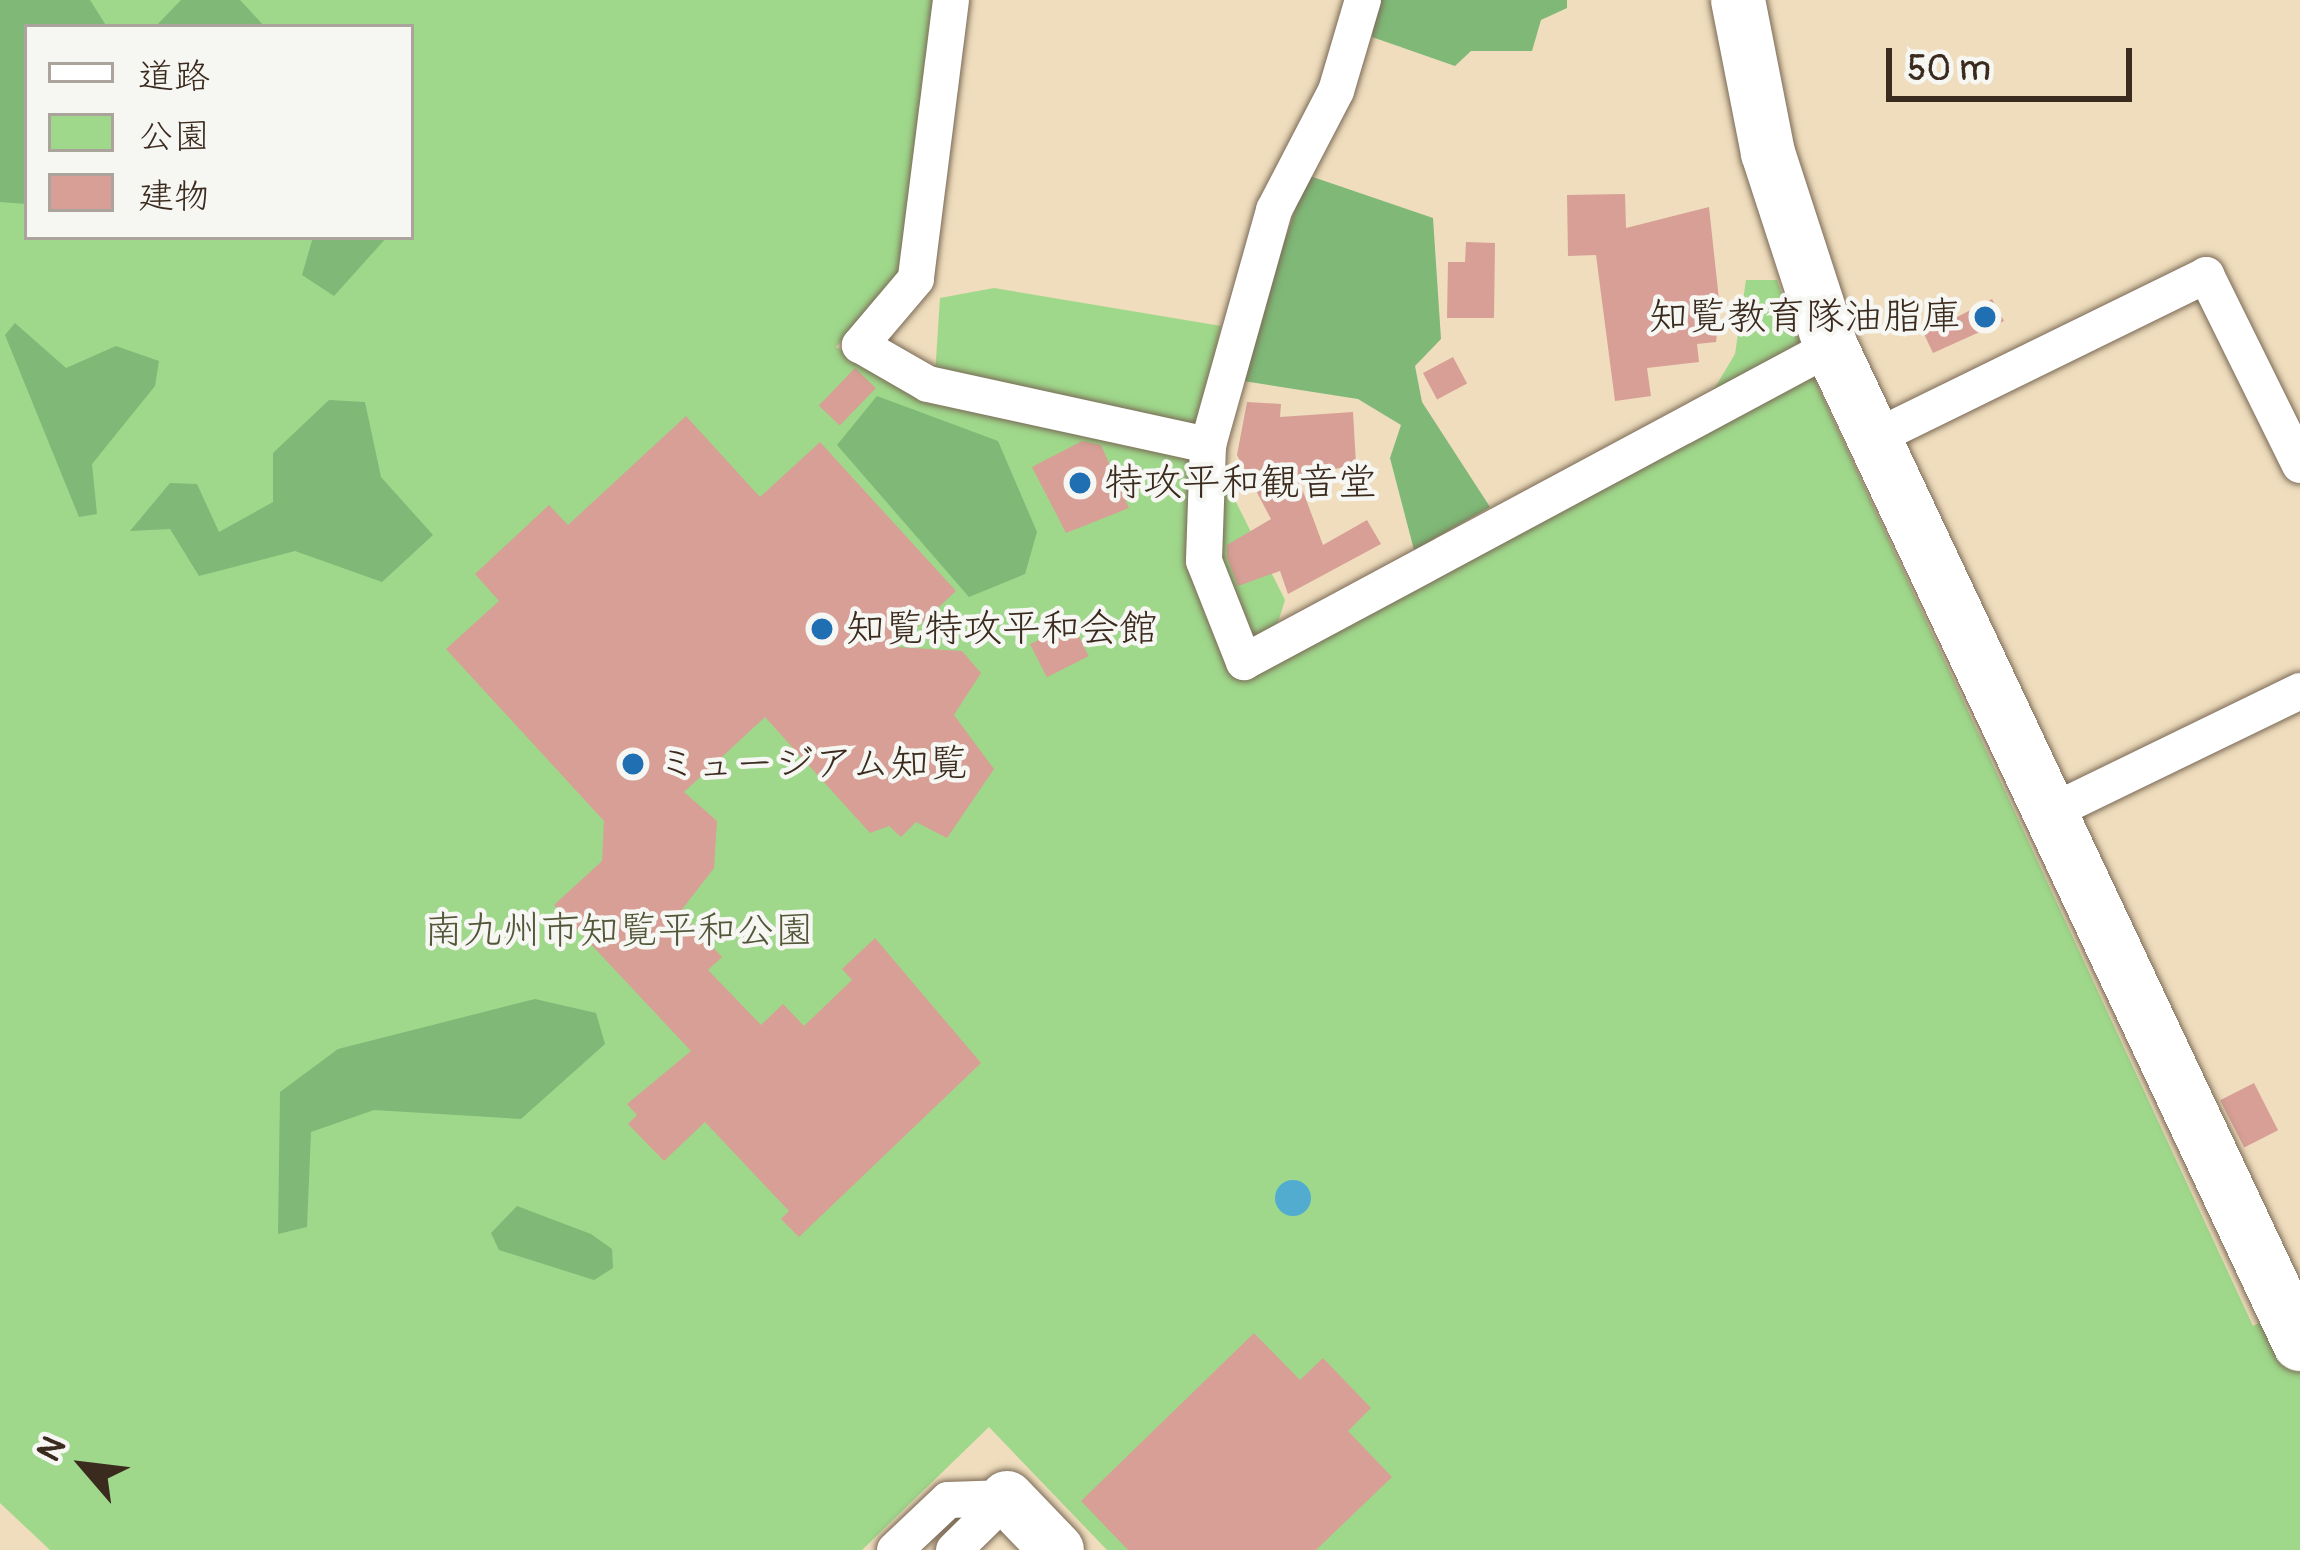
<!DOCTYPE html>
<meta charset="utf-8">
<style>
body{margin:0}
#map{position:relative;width:2300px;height:1550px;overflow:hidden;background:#efddbd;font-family:Pangolin,"Klee One",sans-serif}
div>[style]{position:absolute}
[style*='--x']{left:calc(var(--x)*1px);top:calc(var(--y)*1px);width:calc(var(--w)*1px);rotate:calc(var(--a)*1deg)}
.green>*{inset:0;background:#9fd88b}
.forest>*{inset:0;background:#7fb877}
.water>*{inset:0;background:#52acd0}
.round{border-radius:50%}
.building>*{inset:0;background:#d79f96;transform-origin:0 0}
.roads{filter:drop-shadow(0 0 3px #7a6956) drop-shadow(0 0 3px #7a6956)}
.street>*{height:36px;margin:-18px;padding:0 18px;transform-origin:18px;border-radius:18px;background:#fff}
.secondary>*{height:54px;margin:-27px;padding:0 27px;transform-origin:27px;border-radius:27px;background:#fff}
.dots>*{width:33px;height:33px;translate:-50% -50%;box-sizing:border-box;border:6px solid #f6f6f2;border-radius:50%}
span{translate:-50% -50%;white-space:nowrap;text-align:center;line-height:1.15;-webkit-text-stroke:9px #f6f6f2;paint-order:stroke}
.poi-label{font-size:39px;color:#3b2a1e}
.right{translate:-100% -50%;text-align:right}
.left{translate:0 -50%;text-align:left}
.park-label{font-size:39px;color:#545639}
.legend{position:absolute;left:24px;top:24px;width:390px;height:216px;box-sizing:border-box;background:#f6f6f2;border:3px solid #aba49d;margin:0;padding:15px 21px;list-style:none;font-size:36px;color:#3b2a1e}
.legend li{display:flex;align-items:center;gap:24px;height:60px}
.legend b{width:60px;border:3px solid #aba49d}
.north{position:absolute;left:24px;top:1406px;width:120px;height:120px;-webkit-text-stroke:9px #f6f6f2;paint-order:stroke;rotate:298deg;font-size:33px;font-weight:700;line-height:48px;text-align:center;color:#3b2a1e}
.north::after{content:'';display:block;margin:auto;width:42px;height:54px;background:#3b2a1e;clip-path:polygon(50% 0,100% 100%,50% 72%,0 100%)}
.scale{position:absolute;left:1886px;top:48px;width:246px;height:54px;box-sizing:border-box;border:6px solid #3b2a1e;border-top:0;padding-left:15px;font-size:36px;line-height:42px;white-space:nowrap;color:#3b2a1e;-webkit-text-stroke:9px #f6f6f2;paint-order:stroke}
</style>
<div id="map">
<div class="green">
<i style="clip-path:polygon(evenodd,0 0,939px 0,905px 269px,836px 347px,923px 393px,1198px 462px,1236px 502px,1285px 600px,1275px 632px,1811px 372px,2253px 1326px,2300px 1301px,2300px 1550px,1107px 1550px,989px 1427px,862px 1550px,50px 1550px,0 1503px,0 0,27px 27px,411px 27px,411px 237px,27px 237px,27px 27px)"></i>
<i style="clip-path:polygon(1746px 280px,1777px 280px,1803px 351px,1707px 401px,1735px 354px)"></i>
<i style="clip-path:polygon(994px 288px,1221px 326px,1198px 434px,935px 375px,940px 298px)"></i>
</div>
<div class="forest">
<i style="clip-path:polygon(0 0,90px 0,107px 27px,27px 27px,27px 204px,0 202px)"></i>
<i style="clip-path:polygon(181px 0,240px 0,265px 27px,155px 27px)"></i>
<i style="clip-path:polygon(1377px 0,1567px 0,1567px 8px,1541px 20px,1532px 51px,1471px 51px,1455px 66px,1372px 37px)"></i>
<i style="clip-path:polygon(1307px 175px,1433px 218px,1441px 339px,1415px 366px,1422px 402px,1490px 507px,1414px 550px,1390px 458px,1401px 425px,1358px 399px,1237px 380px)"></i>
<i style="clip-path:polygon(313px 237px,387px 237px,334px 296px,302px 275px)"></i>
<i style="clip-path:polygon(15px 323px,66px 368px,116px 346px,159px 361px,155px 386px,92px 464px,97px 514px,79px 517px,5px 335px)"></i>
<i style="clip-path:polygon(877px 396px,998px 441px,1037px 532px,1025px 574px,969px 597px,837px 445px)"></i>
<i style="clip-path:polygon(329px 400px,365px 402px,381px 477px,433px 535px,382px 582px,295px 551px,199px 576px,170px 529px,130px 531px,170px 483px,197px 484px,219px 532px,273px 502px,273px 453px)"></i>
<i style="clip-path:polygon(535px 999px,596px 1013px,605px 1044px,521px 1119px,374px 1110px,311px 1132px,307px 1227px,278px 1234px,280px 1092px,338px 1049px)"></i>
<i style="clip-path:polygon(517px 1206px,591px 1234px,612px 1249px,613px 1268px,594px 1280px,499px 1250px,491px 1233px)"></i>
</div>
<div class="water">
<i class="round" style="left:1275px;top:1180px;width:36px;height:36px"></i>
</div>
<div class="building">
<i style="clip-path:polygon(1625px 194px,1626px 228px,1709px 207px,1720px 309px,1716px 342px,1697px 344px,1699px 362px,1647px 368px,1651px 396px,1615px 401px,1596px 255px,1568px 256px,1567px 195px)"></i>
<i style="clip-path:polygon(1466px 242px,1495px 243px,1494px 318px,1447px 318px,1448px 262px,1465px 262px)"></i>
<i style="clip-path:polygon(1992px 299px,2004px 321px,1933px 353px,1924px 334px)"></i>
<i style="left:1453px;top:357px;width:30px;height:34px;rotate:62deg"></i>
<i style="left:855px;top:368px;width:29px;height:52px;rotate:44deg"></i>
<i style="clip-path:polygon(1247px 402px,1281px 404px,1280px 417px,1353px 412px,1356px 464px,1298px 478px,1323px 545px,1367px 520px,1381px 544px,1288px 594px,1280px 571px,1238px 586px,1227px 557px,1227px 545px,1271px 519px,1237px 455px)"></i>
<i style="clip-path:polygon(686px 416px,760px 497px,820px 442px,956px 591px,896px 647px,962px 651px,981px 673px,954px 715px,994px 769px,947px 838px,916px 822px,901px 837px,889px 826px,870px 833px,765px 717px,684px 792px,717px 821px,714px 868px,680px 912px,722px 957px,708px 970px,761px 1025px,783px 1004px,804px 1026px,852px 980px,842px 969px,875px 938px,981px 1063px,799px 1237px,781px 1219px,789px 1211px,705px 1122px,664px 1161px,628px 1124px,637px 1115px,627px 1104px,691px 1051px,554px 905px,602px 861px,604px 821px,446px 649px,499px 601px,475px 574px,549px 505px,568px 525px)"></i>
<i style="clip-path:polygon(1082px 441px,1101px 445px,1129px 508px,1066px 533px,1032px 467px)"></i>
<i style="left:1072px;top:623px;width:37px;height:47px;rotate:63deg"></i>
<i style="left:2254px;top:1083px;width:53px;height:38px;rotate:63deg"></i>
<i style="clip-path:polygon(1254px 1333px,1300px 1380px,1323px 1358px,1371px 1408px,1348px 1431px,1392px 1477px,1316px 1550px,1128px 1550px,1081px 1501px)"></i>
</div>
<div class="roads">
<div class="street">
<i style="--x:951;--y:0;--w:281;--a:97.2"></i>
<i style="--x:916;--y:279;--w:87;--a:130.3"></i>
<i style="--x:860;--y:345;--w:78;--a:29.8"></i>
<i style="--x:928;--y:384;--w:287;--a:12.3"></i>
<i style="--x:1208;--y:445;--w:116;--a:92"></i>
<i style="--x:1204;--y:561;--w:109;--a:68.4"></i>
<i style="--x:1244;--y:662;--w:666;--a:-28.22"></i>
<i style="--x:1876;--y:437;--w:368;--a:-26.1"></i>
<i style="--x:2206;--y:275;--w:212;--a:63.7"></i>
<i style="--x:1208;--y:445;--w:244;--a:-74.3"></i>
<i style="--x:1274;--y:210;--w:134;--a:-62.5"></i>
<i style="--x:1336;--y:91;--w:95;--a:-73.5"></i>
<i style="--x:2049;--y:813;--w:279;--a:-25.9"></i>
<i style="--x:895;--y:1550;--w:73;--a:-43.3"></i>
<i style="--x:948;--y:1500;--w:59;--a:-1.9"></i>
<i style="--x:954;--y:1550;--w:74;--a:-44.5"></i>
</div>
<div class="secondary">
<i style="--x:1738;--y:0;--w:156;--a:78.9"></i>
<i style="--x:1768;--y:153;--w:204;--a:72"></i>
<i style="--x:1831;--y:347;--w:1102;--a:64.81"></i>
<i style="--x:1007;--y:1498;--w:72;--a:46.1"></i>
</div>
</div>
<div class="dots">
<i style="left:1985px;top:317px;background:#1f6fb2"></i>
<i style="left:1080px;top:483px;background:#1f6fb2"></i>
<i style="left:822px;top:629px;background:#1f6fb2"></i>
<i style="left:633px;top:764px;background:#1f6fb2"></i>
</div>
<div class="poi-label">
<span class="right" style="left:1961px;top:317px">知覧教育隊油脂庫</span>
<span class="left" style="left:1104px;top:483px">特攻平和観音堂</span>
<span class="left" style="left:846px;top:629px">知覧特攻平和会館</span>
<span class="left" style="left:657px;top:764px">ミュージアム知覧</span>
</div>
<div class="park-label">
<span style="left:619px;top:931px">南九州市知覧平和公園</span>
</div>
<ul class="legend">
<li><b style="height:15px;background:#fff"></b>道路</li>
<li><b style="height:33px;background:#9fd88b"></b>公園</li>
<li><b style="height:33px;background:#d79f96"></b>建物</li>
</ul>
<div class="north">N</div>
<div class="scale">50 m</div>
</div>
